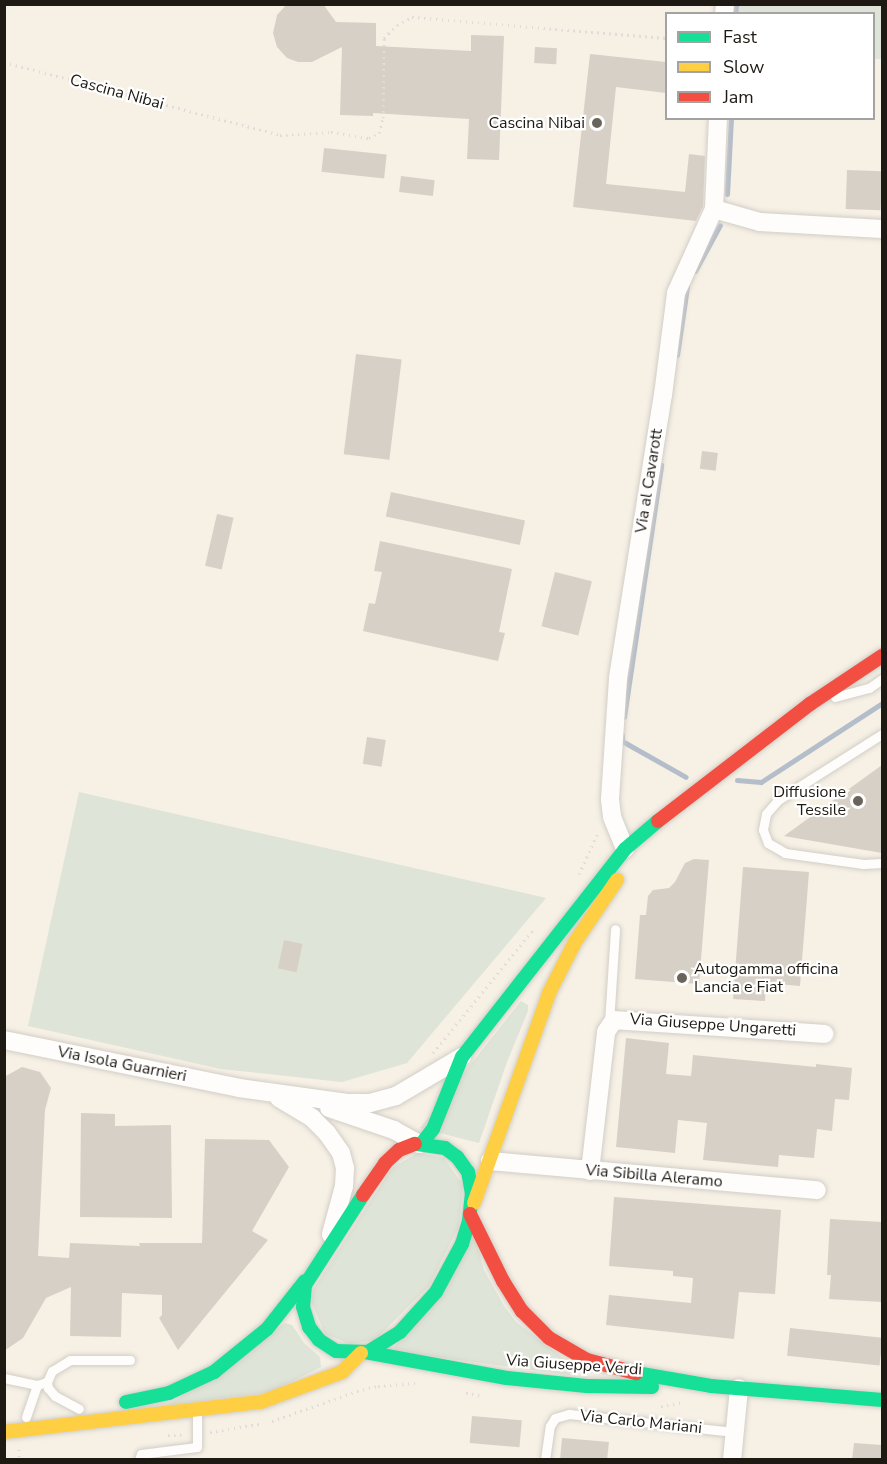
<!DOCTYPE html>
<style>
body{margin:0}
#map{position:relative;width:887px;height:1464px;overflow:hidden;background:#f6f0e5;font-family:"Nunito Sans",sans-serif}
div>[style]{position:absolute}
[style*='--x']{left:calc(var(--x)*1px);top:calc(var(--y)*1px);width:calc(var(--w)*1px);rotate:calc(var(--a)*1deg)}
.green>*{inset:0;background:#dee4d7}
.stream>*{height:5px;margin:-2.5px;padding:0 2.5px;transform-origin:2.5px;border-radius:2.5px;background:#b4bdca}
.building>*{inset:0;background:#d7d0c7;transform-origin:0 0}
.path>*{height:3px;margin-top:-1.5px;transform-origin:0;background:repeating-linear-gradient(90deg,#dfdcd9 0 1.5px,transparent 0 6px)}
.roads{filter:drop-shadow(0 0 2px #d2cec6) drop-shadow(0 0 2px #d2cec6)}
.lane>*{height:9px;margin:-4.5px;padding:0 4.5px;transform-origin:4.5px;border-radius:4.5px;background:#fefdfb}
.street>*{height:18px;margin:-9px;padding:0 9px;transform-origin:9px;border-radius:9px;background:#fefdfb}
.fast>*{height:14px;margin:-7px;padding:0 7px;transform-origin:7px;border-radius:7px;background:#16e098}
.slow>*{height:14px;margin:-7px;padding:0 7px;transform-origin:7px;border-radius:7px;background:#ffcf43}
.jam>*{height:14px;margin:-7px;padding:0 7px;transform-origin:7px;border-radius:7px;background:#f24e42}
.dots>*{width:16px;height:16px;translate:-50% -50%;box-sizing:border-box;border:3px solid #fff;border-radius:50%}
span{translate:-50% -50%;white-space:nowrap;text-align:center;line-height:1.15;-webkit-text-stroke:4.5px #fff;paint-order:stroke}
.street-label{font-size:16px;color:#1e1a13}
.poi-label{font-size:16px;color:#1e1a13}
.right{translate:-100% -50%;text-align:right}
.left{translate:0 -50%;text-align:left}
.frame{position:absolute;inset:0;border:6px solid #1e1a13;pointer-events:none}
.legend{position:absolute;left:665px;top:12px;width:210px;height:108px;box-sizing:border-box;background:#fff;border:2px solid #a5a3a1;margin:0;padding:8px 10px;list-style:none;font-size:18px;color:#1e1a13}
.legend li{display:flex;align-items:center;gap:12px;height:30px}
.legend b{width:30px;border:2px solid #a5a3a1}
</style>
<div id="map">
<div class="green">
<i style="clip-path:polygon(727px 5px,882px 5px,882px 59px,874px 59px,874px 14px,727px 14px)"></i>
<i style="clip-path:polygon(79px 792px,546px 898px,407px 1063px,342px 1082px,221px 1069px,28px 1026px)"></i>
<i style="clip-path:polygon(521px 1001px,528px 1005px,528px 1011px,507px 1062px,479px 1143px,420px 1128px)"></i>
<i style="clip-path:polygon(417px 1153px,444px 1158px,463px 1185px,459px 1226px,429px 1286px,375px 1340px,350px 1344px,325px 1334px,311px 1301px,313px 1290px,392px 1168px)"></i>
<i style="clip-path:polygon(473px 1231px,484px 1270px,504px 1306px,516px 1322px,571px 1364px,572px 1371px,569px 1375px,392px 1351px)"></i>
<i style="clip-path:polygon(285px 1323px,292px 1325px,304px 1343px,320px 1357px,321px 1367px,271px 1392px,169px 1405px)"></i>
</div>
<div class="stream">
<i style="--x:735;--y:14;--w:10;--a:-84"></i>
<i style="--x:727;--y:194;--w:76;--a:-87"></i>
<i style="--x:695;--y:271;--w:52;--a:-61.5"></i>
<i style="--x:677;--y:355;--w:69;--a:-81.6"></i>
<i style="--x:624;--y:717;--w:255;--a:-81.6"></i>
<i style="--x:622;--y:735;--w:6;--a:90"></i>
<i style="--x:622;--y:741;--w:73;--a:29.4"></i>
<i style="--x:737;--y:780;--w:24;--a:5"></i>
<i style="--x:761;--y:782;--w:145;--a:-33.1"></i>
</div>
<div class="building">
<i style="clip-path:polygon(287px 4px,323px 4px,336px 22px,376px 23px,376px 46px,471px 51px,471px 35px,504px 36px,499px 160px,467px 159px,469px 119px,373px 113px,373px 116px,340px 115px,342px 47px,312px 62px,298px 62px,287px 58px,277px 47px,273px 33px,277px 15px)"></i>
<i style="left:535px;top:47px;width:22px;height:16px;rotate:3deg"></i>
<i style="clip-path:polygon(590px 54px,666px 62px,666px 93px,616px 87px,606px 184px,685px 192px,689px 154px,705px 156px,703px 206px,696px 221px,573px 207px)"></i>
<i style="left:324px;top:148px;width:63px;height:24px;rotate:6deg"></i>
<i style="left:847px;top:170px;width:35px;height:39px;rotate:2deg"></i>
<i style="left:401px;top:176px;width:34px;height:16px;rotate:7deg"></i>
<i style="left:356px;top:354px;width:46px;height:101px;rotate:7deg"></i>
<i style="left:702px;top:451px;width:16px;height:18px;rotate:7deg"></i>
<i style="left:391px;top:492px;width:137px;height:25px;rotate:12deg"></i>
<i style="left:217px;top:514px;width:17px;height:53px;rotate:13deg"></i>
<i style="clip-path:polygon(380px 541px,512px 569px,499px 632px,505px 633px,498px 661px,363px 631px,369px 603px,375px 604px,382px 572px,374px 571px)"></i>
<i style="left:555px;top:572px;width:38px;height:56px;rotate:14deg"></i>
<i style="left:367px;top:737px;width:19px;height:27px;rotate:9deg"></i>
<i style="clip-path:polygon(882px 765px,882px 853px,784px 836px)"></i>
<i style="clip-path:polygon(694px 859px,709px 860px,699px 984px,635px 979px,640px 915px,646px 915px,648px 896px,653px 890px,669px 888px,675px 882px,685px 863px)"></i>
<i style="clip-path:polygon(743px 867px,809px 872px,800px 986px,766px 983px,765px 1001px,733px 999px)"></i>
<i style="left:284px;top:940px;width:19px;height:29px;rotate:12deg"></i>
<i style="clip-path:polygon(626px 1038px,669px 1043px,666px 1074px,691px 1076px,693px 1055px,816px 1067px,816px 1064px,852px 1068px,849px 1100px,835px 1099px,832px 1131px,817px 1129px,814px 1158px,779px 1155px,778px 1167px,703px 1160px,707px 1123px,678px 1120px,675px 1153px,616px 1147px)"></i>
<i style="clip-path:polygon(22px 1067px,40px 1072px,51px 1088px,45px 1110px,38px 1256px,69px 1258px,70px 1243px,140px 1246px,139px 1243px,202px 1243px,205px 1139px,269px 1140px,289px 1167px,252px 1231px,268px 1240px,178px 1350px,159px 1318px,162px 1315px,162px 1295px,122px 1293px,121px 1337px,70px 1336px,71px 1287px,46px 1298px,23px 1338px,4px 1351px,4px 1077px)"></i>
<i style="clip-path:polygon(81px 1113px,115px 1114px,115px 1126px,171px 1125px,172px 1218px,80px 1217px)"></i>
<i style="clip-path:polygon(614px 1197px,781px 1210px,775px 1294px,739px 1292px,734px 1339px,606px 1325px,609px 1295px,691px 1303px,693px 1278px,673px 1276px,673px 1271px,609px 1266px)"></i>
<i style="clip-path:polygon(830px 1219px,882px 1222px,882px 1302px,829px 1299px,831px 1275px,827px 1275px)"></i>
<i style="left:790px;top:1328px;width:93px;height:28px;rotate:6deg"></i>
<i style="left:472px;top:1416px;width:50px;height:27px;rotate:5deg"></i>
<i style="clip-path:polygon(562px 1438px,609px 1442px,607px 1460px,560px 1460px)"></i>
<i style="clip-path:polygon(854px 1443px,882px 1445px,882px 1460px,852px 1460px)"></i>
</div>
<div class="path">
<i style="--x:4;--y:62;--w:285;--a:14.8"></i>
<i style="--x:280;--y:135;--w:51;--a:-3.4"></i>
<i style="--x:331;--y:132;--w:38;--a:9"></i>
<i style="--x:369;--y:138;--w:11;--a:-27"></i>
<i style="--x:379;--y:133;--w:16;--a:-75"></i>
<i style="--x:383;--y:118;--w:80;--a:-89.3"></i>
<i style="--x:384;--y:38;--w:18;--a:-45"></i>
<i style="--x:397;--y:25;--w:17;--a:-28"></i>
<i style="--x:412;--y:17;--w:255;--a:4.7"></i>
<i style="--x:579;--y:874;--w:47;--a:-65.1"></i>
<i style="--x:433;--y:1053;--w:159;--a:-50.9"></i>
<i style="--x:466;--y:1393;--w:17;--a:10"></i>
<i style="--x:661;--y:1406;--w:22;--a:-10"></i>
<i style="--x:272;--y:1421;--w:90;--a:-19.4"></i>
<i style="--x:357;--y:1391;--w:22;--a:-13"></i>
<i style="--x:378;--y:1386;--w:38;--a:-5"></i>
<i style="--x:210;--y:1432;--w:51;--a:-9.1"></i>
<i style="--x:168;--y:1435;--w:18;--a:-3"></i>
<i style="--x:19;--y:1449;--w:11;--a:90"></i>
</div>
<div class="roads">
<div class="lane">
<i style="--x:835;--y:697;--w:35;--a:-15"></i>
<i style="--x:869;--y:688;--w:16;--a:-35"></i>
<i style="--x:882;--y:734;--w:123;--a:147.6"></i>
<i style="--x:778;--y:800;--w:18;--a:131"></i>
<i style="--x:766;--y:814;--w:16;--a:101"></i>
<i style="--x:763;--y:830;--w:14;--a:69"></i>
<i style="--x:768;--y:843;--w:20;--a:30"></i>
<i style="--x:785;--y:853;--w:79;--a:8"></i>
<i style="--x:863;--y:864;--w:19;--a:-3"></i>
<i style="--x:609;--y:1023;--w:94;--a:-86.3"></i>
<i style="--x:4;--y:1378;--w:34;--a:12"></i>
<i style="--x:37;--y:1385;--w:10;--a:-17"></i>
<i style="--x:47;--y:1382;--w:12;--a:-66"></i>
<i style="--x:52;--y:1371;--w:21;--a:-31"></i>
<i style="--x:70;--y:1360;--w:60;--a:0"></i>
<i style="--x:47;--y:1382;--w:6;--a:81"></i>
<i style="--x:48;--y:1388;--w:11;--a:49"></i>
<i style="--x:55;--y:1396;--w:27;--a:28"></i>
<i style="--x:26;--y:1417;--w:34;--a:-71"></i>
<i style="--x:139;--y:1460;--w:6;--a:-72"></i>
<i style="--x:141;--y:1454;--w:56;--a:-7.1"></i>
<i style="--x:197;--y:1447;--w:37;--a:-90"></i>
<i style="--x:545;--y:1460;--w:34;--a:-82"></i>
<i style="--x:550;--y:1426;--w:9;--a:-58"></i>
<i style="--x:555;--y:1418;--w:15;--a:-16"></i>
<i style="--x:569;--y:1414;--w:166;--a:6.2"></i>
</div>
<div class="street">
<i style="--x:724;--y:14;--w:10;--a:-84"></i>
<i style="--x:714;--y:209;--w:48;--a:15.8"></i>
<i style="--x:760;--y:222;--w:122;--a:3.3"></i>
<i style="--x:625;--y:849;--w:35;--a:-112"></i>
<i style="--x:612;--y:816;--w:17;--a:-97"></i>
<i style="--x:610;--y:799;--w:121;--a:-86.2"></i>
<i style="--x:618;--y:678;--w:287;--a:-81"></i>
<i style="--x:663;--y:395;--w:103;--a:-82.7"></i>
<i style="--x:676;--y:293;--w:92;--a:-65.7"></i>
<i style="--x:714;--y:209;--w:91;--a:-87.5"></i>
<i style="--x:4;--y:1040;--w:240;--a:11.5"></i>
<i style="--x:239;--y:1088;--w:111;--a:7.8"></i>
<i style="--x:349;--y:1103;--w:21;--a:0"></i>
<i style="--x:370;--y:1103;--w:27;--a:-15"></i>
<i style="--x:396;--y:1096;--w:77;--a:-30.6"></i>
<i style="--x:279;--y:1098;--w:39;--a:31"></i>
<i style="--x:312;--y:1118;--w:21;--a:45"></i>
<i style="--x:327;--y:1133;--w:24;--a:55"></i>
<i style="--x:341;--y:1153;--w:16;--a:75"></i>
<i style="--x:345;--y:1168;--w:18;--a:93"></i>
<i style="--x:344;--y:1186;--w:50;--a:105.2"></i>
<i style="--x:329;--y:1108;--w:69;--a:18.7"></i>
<i style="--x:394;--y:1130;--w:29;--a:29"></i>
<i style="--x:490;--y:1161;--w:328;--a:5.1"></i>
<i style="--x:590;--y:1171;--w:140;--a:-83.4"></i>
<i style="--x:606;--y:1032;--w:14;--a:-56"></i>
<i style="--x:614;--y:1020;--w:211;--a:3.8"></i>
<i style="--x:732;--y:1460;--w:72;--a:-84.4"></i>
</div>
<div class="fast">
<i style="--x:422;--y:1143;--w:18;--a:-52"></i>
<i style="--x:433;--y:1129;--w:78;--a:-68.1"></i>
<i style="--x:462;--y:1057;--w:264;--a:-51.9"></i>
<i style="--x:625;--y:849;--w:43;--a:-40.3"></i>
<i style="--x:363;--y:1195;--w:107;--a:122.8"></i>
<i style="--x:305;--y:1285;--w:22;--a:95"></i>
<i style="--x:303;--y:1307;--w:21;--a:73"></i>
<i style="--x:309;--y:1327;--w:16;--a:52"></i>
<i style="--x:319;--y:1340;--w:20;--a:33"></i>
<i style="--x:336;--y:1351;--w:32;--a:2"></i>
<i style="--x:368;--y:1352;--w:38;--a:-32"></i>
<i style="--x:400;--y:1332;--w:54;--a:-48"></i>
<i style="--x:436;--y:1292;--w:55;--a:-61.6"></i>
<i style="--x:462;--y:1244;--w:24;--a:-73"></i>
<i style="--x:469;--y:1221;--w:27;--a:-84"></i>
<i style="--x:472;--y:1194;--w:22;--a:-100"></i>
<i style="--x:468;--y:1172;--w:19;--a:-126"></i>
<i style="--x:457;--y:1157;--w:15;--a:-143"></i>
<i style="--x:445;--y:1148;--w:30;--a:-172"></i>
<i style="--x:365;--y:1352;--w:144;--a:10.4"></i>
<i style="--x:507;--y:1378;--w:80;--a:5.7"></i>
<i style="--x:587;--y:1386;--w:65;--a:0.9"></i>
<i style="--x:636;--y:1373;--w:76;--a:9.8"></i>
<i style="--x:711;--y:1386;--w:172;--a:4.7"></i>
<i style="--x:126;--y:1402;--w:44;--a:-11.8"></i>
<i style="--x:169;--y:1393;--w:50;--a:-25"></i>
<i style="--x:214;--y:1372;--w:68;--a:-39.1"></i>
<i style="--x:267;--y:1329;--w:61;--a:-51.6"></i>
</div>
<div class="slow">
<i style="--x:474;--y:1203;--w:223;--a:-70.3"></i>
<i style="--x:549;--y:993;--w:57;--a:-63"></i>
<i style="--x:575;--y:942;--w:75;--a:-55.9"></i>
<i style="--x:4;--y:1432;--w:259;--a:-6.7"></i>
<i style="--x:261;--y:1402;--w:86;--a:-20.3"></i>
<i style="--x:342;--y:1372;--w:27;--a:-45"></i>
</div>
<div class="jam">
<i style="--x:658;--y:821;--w:192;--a:-37.6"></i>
<i style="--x:810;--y:704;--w:87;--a:-33.7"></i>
<i style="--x:363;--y:1195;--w:39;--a:-55"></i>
<i style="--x:385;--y:1163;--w:19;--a:-43"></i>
<i style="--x:399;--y:1150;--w:17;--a:-21"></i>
<i style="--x:470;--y:1214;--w:75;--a:63.8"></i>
<i style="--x:503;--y:1281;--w:36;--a:58"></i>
<i style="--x:522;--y:1311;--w:38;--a:45"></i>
<i style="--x:549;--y:1338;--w:44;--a:30.1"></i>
<i style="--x:587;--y:1360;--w:51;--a:14.9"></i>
</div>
</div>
<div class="dots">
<i style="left:597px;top:123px;background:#6a655c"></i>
<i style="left:858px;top:801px;background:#6a655c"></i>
<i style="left:682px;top:978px;background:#6a655c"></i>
</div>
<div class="street-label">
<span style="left:117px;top:92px;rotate:15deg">Cascina Nibai</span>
<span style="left:649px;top:481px;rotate:-81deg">Via al Cavarott</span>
<span style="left:713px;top:1025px;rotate:4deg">Via Giuseppe Ungaretti</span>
<span style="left:122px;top:1064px;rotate:11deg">Via Isola Guarnieri</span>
<span style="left:654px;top:1176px;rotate:5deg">Via Sibilla Aleramo</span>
<span style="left:574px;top:1365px;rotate:4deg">Via Giuseppe Verdi</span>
<span style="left:641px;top:1422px;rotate:6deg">Via Carlo Mariani</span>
</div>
<div class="poi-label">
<span class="right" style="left:585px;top:123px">Cascina Nibai</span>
<span class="right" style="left:846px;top:801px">Diffusione<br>Tessile</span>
<span class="left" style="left:694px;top:978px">Autogamma officina<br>Lancia e Fiat</span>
</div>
<div class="frame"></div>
<ul class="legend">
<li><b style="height:8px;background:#16e098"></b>Fast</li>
<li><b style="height:8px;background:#ffcf43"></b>Slow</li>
<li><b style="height:8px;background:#f24e42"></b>Jam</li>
</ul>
</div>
